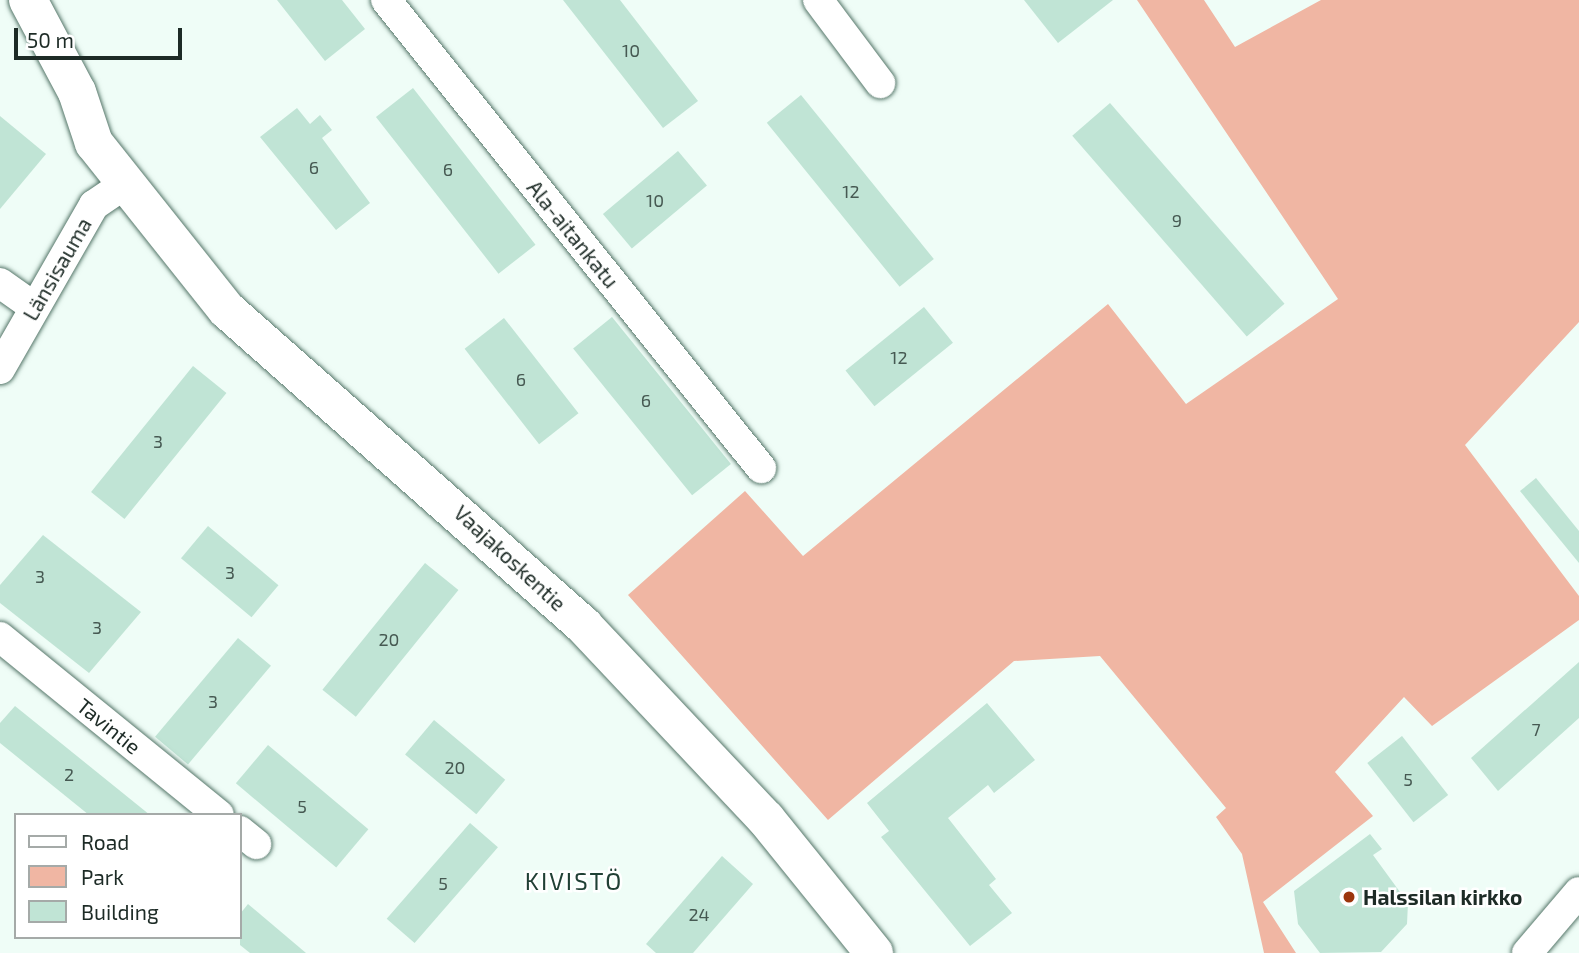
<!DOCTYPE html>
<meta charset="utf-8">
<style>
body{margin:0}
#map{position:relative;width:1579px;height:953px;overflow:hidden;background:#effdf7;font-family:"Exo 2",sans-serif}
div>[style]{position:absolute}
[style*='--x']{left:calc(var(--x)*1px);top:calc(var(--y)*1px);width:calc(var(--w)*1px);rotate:calc(var(--a)*1deg)}
.green>*{inset:0;background:#f0b6a3}
.building>*{inset:0;background:#c0e4d5;transform-origin:0 0}
.roads{filter:drop-shadow(0 0 2px #56776a) drop-shadow(0 0 2px #56776a)}
.minor>*{height:30px;margin:-15px;padding:0 15px;transform-origin:15px;border-radius:15px;background:#fff}
.major>*{height:38px;margin:-19px;padding:0 19px;transform-origin:19px;border-radius:19px;background:#fff}
.dots>*{width:19px;height:19px;translate:-50% -50%;box-sizing:border-box;border:4px solid #fff;border-radius:50%}
span{translate:-50% -50%;white-space:nowrap;text-align:center;line-height:1.15;-webkit-text-stroke:5px #fff;paint-order:stroke}
.number-label{font-size:18px;color:#465952}
.number-label span{-webkit-text-stroke-width:0}
.street-label{font-size:21px;color:#1d2b26}
.poi-label{font-size:21px;color:#1d2b26;font-weight:700}
.left{translate:0 -50%;text-align:left}
.quarter-label{font-size:24px;color:#204035;letter-spacing:2px}
.legend{position:absolute;left:14px;top:813px;width:228px;height:126px;box-sizing:border-box;background:#fff;border:2px solid #a5aaa8;margin:0;padding:9px 12px;list-style:none;font-size:21px;color:#1d2b26}
.legend li{display:flex;align-items:center;gap:14px;height:35px}
.legend b{width:35px;border:2px solid #a5aaa8}
.scale{position:absolute;left:14px;top:28px;width:168px;height:32px;box-sizing:border-box;border:4px solid #1d2b26;border-top:0;padding-left:9px;font-size:21px;line-height:24px;white-space:nowrap;color:#1d2b26;-webkit-text-stroke:5px #fff;paint-order:stroke}
</style>
<div id="map">
<div class="green">
<i style="clip-path:polygon(1137px 0,1204px 0,1235px 47px,1321px 0,1579px 0,1579px 322px,1465px 445px,1579px 596px,1579px 620px,1432px 726px,1404px 697px,1335px 772px,1373px 816px,1263px 902px,1296px 953px,1264px 953px,1242px 854px,1216px 817px,1226px 808px,1100px 656px,1014px 661px,828px 820px,628px 595px,745px 491px,803px 556px,1108px 304px,1186px 404px,1338px 299px)"></i>
</div>
<div class="building">
<i style="clip-path:polygon(277px 0,342px 0,365px 29px,325px 61px)"></i>
<i style="clip-path:polygon(563px 0,620px 0,698px 101px,663px 128px)"></i>
<i style="clip-path:polygon(1024px 0,1113px 0,1058px 43px)"></i>
<i style="left:413px;top:88px;width:199px;height:47px;rotate:52deg"></i>
<i style="left:801px;top:95px;width:211px;height:44px;rotate:51deg"></i>
<i style="left:1110px;top:103px;width:266px;height:50px;rotate:49deg"></i>
<i style="clip-path:polygon(297px 108px,310px 124px,320px 115px,332px 130px,322px 138px,370px 203px,336px 230px,260px 137px)"></i>
<i style="clip-path:polygon(0 116px,46px 154px,0 209px)"></i>
<i style="left:678px;top:151px;width:45px;height:98px;rotate:50deg"></i>
<i style="left:924px;top:307px;width:46px;height:101px;rotate:51deg"></i>
<i style="left:612px;top:317px;width:189px;height:50px;rotate:51deg"></i>
<i style="left:504px;top:318px;width:121px;height:50px;rotate:52deg"></i>
<i style="left:193px;top:366px;width:43px;height:162px;rotate:39deg"></i>
<i style="clip-path:polygon(1536px 478px,1579px 531px,1579px 563px,1520px 491px)"></i>
<i style="left:208px;top:526px;width:92px;height:42px;rotate:40deg"></i>
<i style="clip-path:polygon(43px 535px,141px 612px,89px 673px,0 603px,0 585px)"></i>
<i style="left:425px;top:563px;width:43px;height:163px;rotate:39deg"></i>
<i style="left:238px;top:638px;width:43px;height:129px;rotate:40deg"></i>
<i style="clip-path:polygon(1579px 662px,1579px 718px,1498px 791px,1471px 758px)"></i>
<i style="clip-path:polygon(987px 703px,1035px 760px,994px 793px,988px 785px,948px 818px,996px 879px,989px 885px,1012px 913px,970px 946px,881px 837px,889px 831px,867px 803px)"></i>
<i style="clip-path:polygon(15px 706px,150px 815px,89px 815px,0 743px,0 723px)"></i>
<i style="left:434px;top:720px;width:93px;height:45px;rotate:40deg"></i>
<i style="left:1402px;top:736px;width:75px;height:44px;rotate:52deg"></i>
<i style="left:268px;top:745px;width:131px;height:50px;rotate:40deg"></i>
<i style="left:470px;top:823px;width:37px;height:127px;rotate:41deg"></i>
<i style="clip-path:polygon(1370px 834px,1382px 849px,1373px 855px,1408px 903px,1407px 924px,1381px 952px,1320px 953px,1298px 924px,1294px 891px)"></i>
<i style="clip-path:polygon(722px 856px,753px 884px,693px 953px,656px 953px,646px 944px)"></i>
<i style="clip-path:polygon(248px 904px,306px 953px,250px 953px,240px 945px,240px 914px)"></i>
</div>
<div class="roads">
<div class="minor">
<i style="--x:386;--y:0;--w:600;--a:51.3"></i>
<i style="--x:818;--y:0;--w:104;--a:53.2"></i>
<i style="--x:0;--y:283;--w:42;--a:35.2"></i>
<i style="--x:0;--y:369;--w:189;--a:-60.2"></i>
<i style="--x:94;--y:205;--w:41;--a:-34.1"></i>
<i style="--x:0;--y:637;--w:282;--a:39.1"></i>
<i style="--x:240;--y:831;--w:21;--a:39"></i>
<i style="--x:1527;--y:953;--w:80;--a:-49.6"></i>
</div>
<div class="major">
<i style="--x:28;--y:0;--w:104;--a:62"></i>
<i style="--x:77;--y:92;--w:54;--a:71.6"></i>
<i style="--x:94;--y:143;--w:213;--a:51.5"></i>
<i style="--x:227;--y:310;--w:477;--a:41.5"></i>
<i style="--x:584;--y:626;--w:265;--a:46.7"></i>
<i style="--x:766;--y:819;--w:172;--a:51.1"></i>
</div>
</div>
<div class="dots">
<i style="left:1349px;top:897px;background:#9c360d"></i>
</div>
<div class="number-label">
<span style="left:631px;top:50px">10</span>
<span style="left:314px;top:167px">6</span>
<span style="left:448px;top:169px">6</span>
<span style="left:851px;top:191px">12</span>
<span style="left:655px;top:200px">10</span>
<span style="left:1177px;top:220px">9</span>
<span style="left:899px;top:357px">12</span>
<span style="left:521px;top:379px">6</span>
<span style="left:646px;top:400px">6</span>
<span style="left:158px;top:441px">3</span>
<span style="left:230px;top:572px">3</span>
<span style="left:40px;top:576px">3</span>
<span style="left:97px;top:627px">3</span>
<span style="left:389px;top:639px">20</span>
<span style="left:213px;top:701px">3</span>
<span style="left:1536px;top:729px">7</span>
<span style="left:455px;top:767px">20</span>
<span style="left:69px;top:774px">2</span>
<span style="left:1408px;top:779px">5</span>
<span style="left:302px;top:806px">5</span>
<span style="left:443px;top:883px">5</span>
<span style="left:699px;top:914px">24</span>
</div>
<div class="street-label">
<span style="left:573px;top:234px;rotate:51deg">Ala-aitankatu</span>
<span style="left:57px;top:269px;rotate:-60deg">Länsisauma</span>
<span style="left:510px;top:558px;rotate:43deg">Vaajakoskentie</span>
<span style="left:109px;top:726px;rotate:39deg">Tavintie</span>
</div>
<div class="poi-label">
<span class="left" style="left:1363px;top:897px">Halssilan kirkko</span>
</div>
<div class="quarter-label">
<span style="left:574px;top:881px">KIVISTÖ</span>
</div>
<ul class="legend">
<li><b style="height:9px;background:#fff"></b>Road</li>
<li><b style="height:19px;background:#f0b6a3"></b>Park</li>
<li><b style="height:19px;background:#c0e4d5"></b>Building</li>
</ul>
<div class="scale">50 m</div>
</div>
